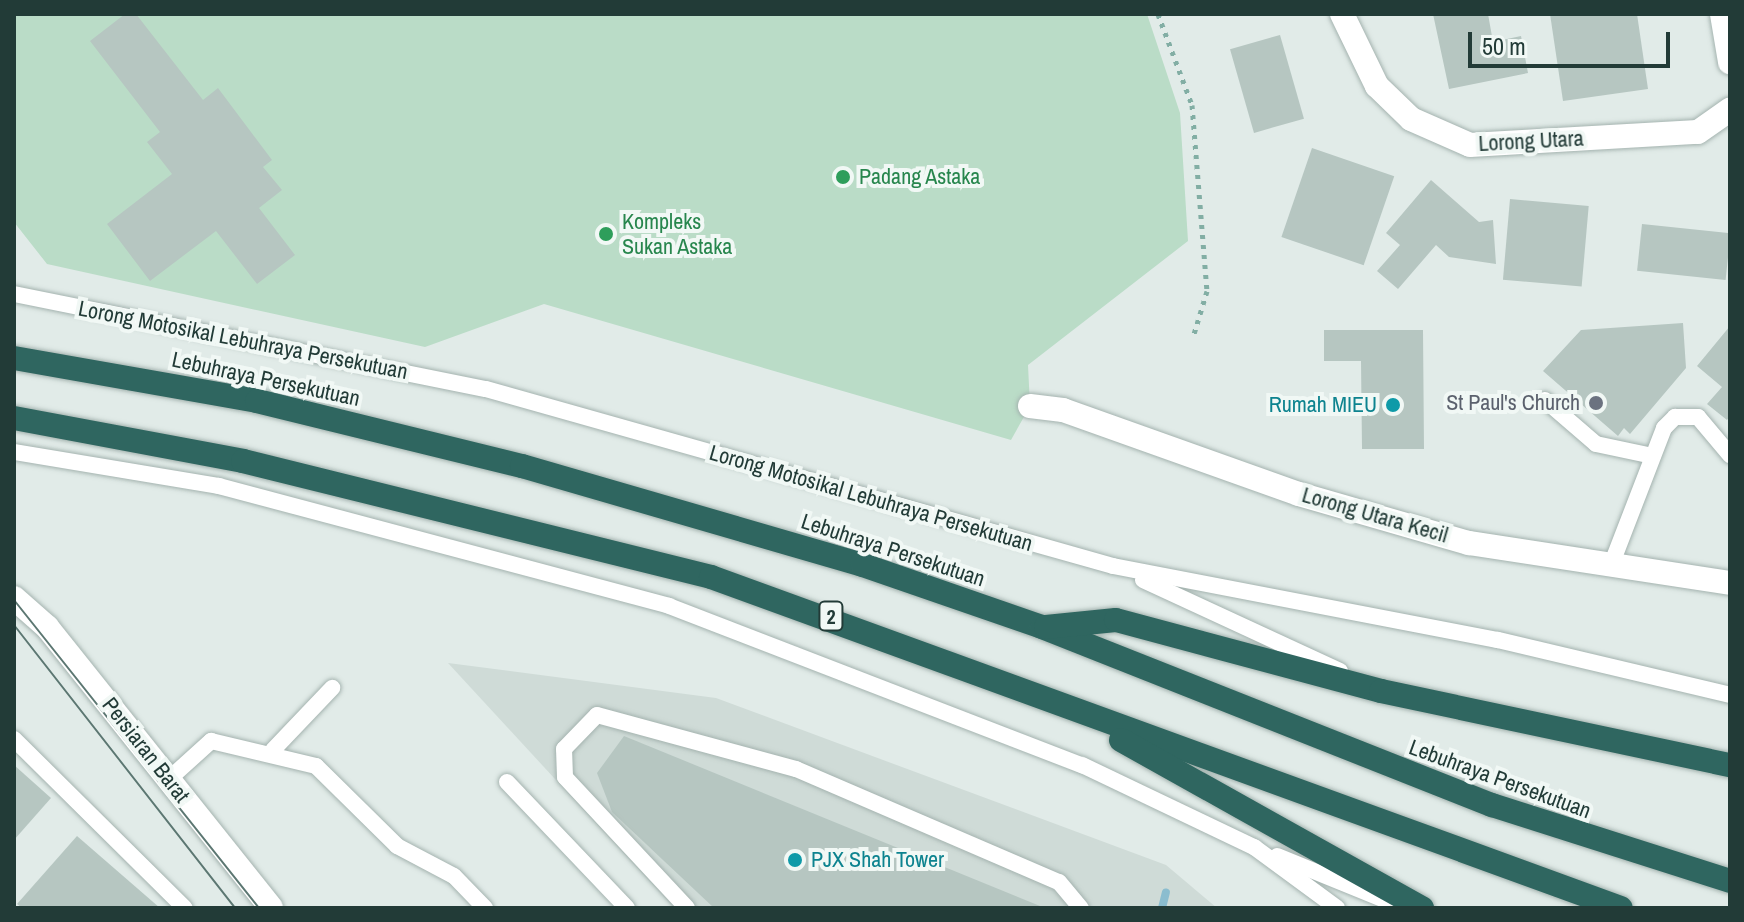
<!DOCTYPE html>
<style>
body{margin:0}
#map{position:relative;width:1744px;height:922px;overflow:hidden;background:#e1ebe8;font-family:"Archivo Narrow",sans-serif}
div>[style]{position:absolute}
[style*='--x']{left:calc(var(--x)*1px);top:calc(var(--y)*1px);width:calc(var(--w)*1px);rotate:calc(var(--a)*1deg)}
.built>*{inset:0;background:#cfdbd7}
.green>*{inset:0;background:#badcc7}
.stream>*{height:8px;margin:-4px;padding:0 4px;transform-origin:4px;border-radius:4px;background:#8bbdcf}
.building>*{inset:0;background:#b6c6c1;transform-origin:0 0}
.path>*{height:5px;margin-top:-2.5px;transform-origin:0;background:repeating-linear-gradient(90deg,#82aea4 0 4px,transparent 0 10px)}
.roads{filter:drop-shadow(0 0 2px #a4b3af) drop-shadow(0 0 2px #a4b3af)}
.lane>*{height:16px;margin:-8px;padding:0 8px;transform-origin:8px;border-radius:8px;background:#fff}
.street>*{height:24px;margin:-12px;padding:0 12px;transform-origin:12px;border-radius:12px;background:#fff}
.secondary>*{height:24px;margin:-12px;padding:0 12px;transform-origin:12px;border-radius:12px;background:#fff}
.highway>*{height:24px;margin:-12px;padding:0 12px;transform-origin:12px;border-radius:12px;background:#2f6660}
.tram>*{height:2px;margin:-1px;padding:0 1px;transform-origin:1px;border-radius:1px;background:#5c7772}
.dots>*{width:22px;height:22px;translate:-50% -50%;box-sizing:border-box;border:4px solid #f1f8f5;border-radius:50%}
span{translate:-50% -50%;white-space:nowrap;text-align:center;line-height:1.15;-webkit-text-stroke:8px #f1f8f5;paint-order:stroke}
.shield-label span{padding:2px 6px;background:#f1f8f5;border:2px solid;border-radius:6px;-webkit-text-stroke-width:0}
.shield-label{font-size:20px;color:#223b37;font-weight:700}
.street-label{font-size:22px;color:#223b37}
.leisure-label{font-size:22px;color:#27864d}
.left{translate:0 -50%;text-align:left}
.worship-label{font-size:22px;color:#5b616d}
.right{translate:-100% -50%;text-align:right}
.culture-label{font-size:22px;color:#0d838f}
.frame{position:absolute;inset:0;border:16px solid #223b37;pointer-events:none}
.scale{position:absolute;left:1468px;top:32px;width:202px;height:36px;box-sizing:border-box;border:4px solid #223b37;border-top:0;padding-left:10px;font-size:24px;line-height:28px;white-space:nowrap;color:#223b37;-webkit-text-stroke:6px #f1f8f5;paint-order:stroke}
</style>
<div id="map">
<div class="built">
<i style="clip-path:polygon(448px 663px,716px 698px,1166px 865px,1217px 908px,674px 908px)"></i>
</div>
<div class="green">
<i style="clip-path:polygon(14px 14px,1147px 14px,1180px 113px,1188px 241px,1028px 365px,1030px 406px,1011px 440px,544px 304px,425px 347px,47px 264px,14px 222px)"></i>
</div>
<div class="stream">
<i style="--x:1162;--y:908;--w:16;--a:-76"></i>
</div>
<div class="building">
<i style="clip-path:polygon(125px 14px,136px 14px,203px 100px,218px 88px,272px 160px,263px 167px,282px 190px,259px 208px,295px 255px,257px 284px,216px 231px,150px 281px,107px 224px,172px 174px,147px 142px,160px 132px,90px 41px)"></i>
<i style="clip-path:polygon(1433px 14px,1488px 14px,1493px 42px,1521px 36px,1528px 73px,1449px 89px)"></i>
<i style="clip-path:polygon(1550px 14px,1637px 14px,1648px 89px,1563px 101px)"></i>
<i style="left:1280px;top:35px;width:87px;height:52px;rotate:74deg"></i>
<i style="left:1312px;top:148px;width:87px;height:94px;rotate:19deg"></i>
<i style="clip-path:polygon(1431px 180px,1479px 222px,1493px 220px,1496px 264px,1449px 257px,1436px 245px,1398px 289px,1377px 271px,1400px 245px,1386px 233px)"></i>
<i style="left:1510px;top:199px;width:79px;height:81px;rotate:5deg"></i>
<i style="left:1642px;top:224px;width:89px;height:47px;rotate:6deg"></i>
<i style="clip-path:polygon(1683px 323px,1686px 368px,1630px 434px,1624px 428px,1618px 436px,1543px 371px,1581px 330px)"></i>
<i style="clip-path:polygon(1730px 326px,1730px 416px,1727px 420px,1707px 404px,1722px 387px,1697px 366px)"></i>
<i style="clip-path:polygon(1324px 330px,1423px 330px,1424px 449px,1362px 449px,1361px 361px,1324px 361px)"></i>
<i style="clip-path:polygon(624px 736px,1045px 908px,714px 908px,612px 812px,597px 773px)"></i>
<i style="clip-path:polygon(14px 765px,51px 798px,14px 840px)"></i>
<i style="clip-path:polygon(77px 836px,160px 908px,22px 908px,17px 904px)"></i>
</div>
<div class="path">
<i style="--x:1158;--y:14;--w:97;--a:69.5"></i>
<i style="--x:1192;--y:105;--w:187;--a:85.4"></i>
<i style="--x:1207;--y:291;--w:48;--a:106.9"></i>
</div>
<div class="roads">
<div class="lane">
<i style="--x:14;--y:294;--w:481;--a:11.4"></i>
<i style="--x:486;--y:389;--w:652;--a:15.76"></i>
<i style="--x:1113;--y:566;--w:392;--a:10.9"></i>
<i style="--x:1498;--y:640;--w:238;--a:13.3"></i>
<i style="--x:1545;--y:400;--w:67;--a:40.8"></i>
<i style="--x:1596;--y:444;--w:58;--a:11.9"></i>
<i style="--x:14;--y:452;--w:208;--a:9.4"></i>
<i style="--x:219;--y:486;--w:466;--a:14.9"></i>
<i style="--x:669;--y:606;--w:443;--a:21.1"></i>
<i style="--x:1082;--y:765;--w:191;--a:25.5"></i>
<i style="--x:1254;--y:847;--w:103;--a:36.3"></i>
<i style="--x:1610;--y:568;--w:150;--a:-68.9"></i>
<i style="--x:1664;--y:428;--w:16;--a:-45"></i>
<i style="--x:1675;--y:417;--w:23;--a:0"></i>
<i style="--x:1698;--y:417;--w:50;--a:49.9"></i>
<i style="--x:1143;--y:580;--w:217;--a:24.8"></i>
<i style="--x:14;--y:739;--w:240;--a:44.7"></i>
<i style="--x:273;--y:750;--w:86;--a:-46.4"></i>
<i style="--x:169;--y:779;--w:57;--a:-42.1"></i>
<i style="--x:211;--y:741;--w:108;--a:13.4"></i>
<i style="--x:316;--y:766;--w:114;--a:44.6"></i>
<i style="--x:397;--y:846;--w:64;--a:27.8"></i>
<i style="--x:454;--y:876;--w:45;--a:45.9"></i>
<i style="--x:507;--y:782;--w:174;--a:46.4"></i>
<i style="--x:1277;--y:856;--w:130;--a:22.2"></i>
<i style="--x:687;--y:908;--w:179;--a:-133"></i>
<i style="--x:565;--y:777;--w:28;--a:-92"></i>
<i style="--x:564;--y:749;--w:47;--a:-45.9"></i>
<i style="--x:597;--y:715;--w:206;--a:15.2"></i>
<i style="--x:796;--y:769;--w:286;--a:23.3"></i>
<i style="--x:1059;--y:882;--w:34;--a:50"></i>
</div>
<div class="street">
<i style="--x:1342;--y:14;--w:80;--a:64.1"></i>
<i style="--x:1377;--y:86;--w:47;--a:44.1"></i>
<i style="--x:1411;--y:119;--w:64;--a:23.8"></i>
<i style="--x:1470;--y:145;--w:228;--a:-3.3"></i>
<i style="--x:1698;--y:132;--w:39;--a:-35"></i>
<i style="--x:1722;--y:14;--w:49;--a:80.5"></i>
<i style="--x:1030;--y:406;--w:33;--a:7"></i>
<i style="--x:1063;--y:410;--w:251;--a:19.6"></i>
<i style="--x:1299;--y:494;--w:177;--a:16.1"></i>
<i style="--x:1469;--y:543;--w:264;--a:8.7"></i>
</div>
<div class="secondary">
<i style="--x:14;--y:598;--w:44;--a:41.3"></i>
<i style="--x:47;--y:627;--w:359;--a:51.4"></i>
</div>
<div class="highway">
<i style="--x:14;--y:358;--w:247;--a:10"></i>
<i style="--x:257;--y:401;--w:273;--a:13.8"></i>
<i style="--x:522;--y:466;--w:355;--a:16.2"></i>
<i style="--x:863;--y:565;--w:189;--a:19.1"></i>
<i style="--x:1042;--y:627;--w:484;--a:21.6"></i>
<i style="--x:1492;--y:805;--w:250;--a:17.7"></i>
<i style="--x:14;--y:418;--w:233;--a:10.6"></i>
<i style="--x:243;--y:461;--w:482;--a:13.9"></i>
<i style="--x:711;--y:577;--w:968;--a:19.99"></i>
<i style="--x:1046;--y:627;--w:70;--a:-5.7"></i>
<i style="--x:1116;--y:620;--w:274;--a:15"></i>
<i style="--x:1381;--y:691;--w:357;--a:12"></i>
<i style="--x:1121;--y:740;--w:345;--a:29.2"></i>
</div>
</div>
<div class="tram">
<i style="--x:14;--y:600;--w:394;--a:51.5"></i>
<i style="--x:14;--y:625;--w:359;--a:52"></i>
</div>
<div class="dots">
<i style="left:843px;top:177px;background:#2e9e5b"></i>
<i style="left:606px;top:234px;background:#2e9e5b"></i>
<i style="left:1596px;top:403px;background:#6b7280"></i>
<i style="left:1393px;top:405px;background:#0f9aa8"></i>
<i style="left:795px;top:860px;background:#0f9aa8"></i>
</div>
<div class="shield-label">
<span style="left:831px;top:616px">2</span>
</div>
<div class="street-label">
<span style="left:1531px;top:141px;rotate:-3deg">Lorong Utara</span>
<span style="left:243px;top:340px;rotate:11deg">Lorong Motosikal Lebuhraya Persekutuan</span>
<span style="left:266px;top:379px;rotate:12deg">Lebuhraya Persekutuan</span>
<span style="left:871px;top:498px;rotate:16deg">Lorong Motosikal Lebuhraya Persekutuan</span>
<span style="left:1375px;top:515px;rotate:16deg">Lorong Utara Kecil</span>
<span style="left:893px;top:550px;rotate:18deg">Lebuhraya Persekutuan</span>
<span style="left:146px;top:750px;rotate:52deg">Persiaran Barat</span>
<span style="left:1500px;top:779px;rotate:20deg">Lebuhraya Persekutuan</span>
</div>
<div class="leisure-label">
<span class="left" style="left:859px;top:177px">Padang Astaka</span>
<span class="left" style="left:622px;top:234px">Kompleks<br>Sukan Astaka</span>
</div>
<div class="worship-label">
<span class="right" style="left:1580px;top:403px">St Paul's Church</span>
</div>
<div class="culture-label">
<span class="right" style="left:1377px;top:405px">Rumah MIEU</span>
<span class="left" style="left:811px;top:860px">PJX Shah Tower</span>
</div>
<div class="frame"></div>
<div class="scale">50 m</div>
</div>
